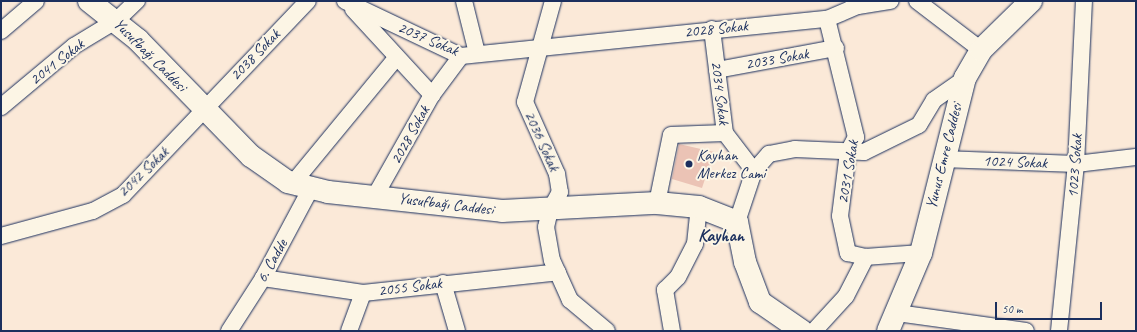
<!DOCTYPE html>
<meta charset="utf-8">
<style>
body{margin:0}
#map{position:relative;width:1137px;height:332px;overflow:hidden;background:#fbe9d8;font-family:Caveat,sans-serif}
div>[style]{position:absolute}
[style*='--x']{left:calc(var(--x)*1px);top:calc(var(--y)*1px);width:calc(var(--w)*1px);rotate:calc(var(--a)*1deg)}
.building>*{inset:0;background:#ebc3b5}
.roads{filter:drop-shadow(0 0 1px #1b2f5e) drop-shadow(0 0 1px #1b2f5e)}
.street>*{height:16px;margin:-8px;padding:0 8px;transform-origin:8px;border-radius:8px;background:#fcf5e5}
.secondary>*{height:22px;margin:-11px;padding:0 11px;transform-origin:11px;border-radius:11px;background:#fcf5e5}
.dots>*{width:11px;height:11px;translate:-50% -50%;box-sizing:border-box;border:2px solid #fcf5e5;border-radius:50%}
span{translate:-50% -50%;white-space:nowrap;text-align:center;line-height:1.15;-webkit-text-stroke:4px #fcf5e5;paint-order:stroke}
.street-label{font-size:16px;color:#1b2f5e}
.poi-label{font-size:16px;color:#1b2f5e}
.left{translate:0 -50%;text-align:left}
.quarter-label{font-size:18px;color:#1b2f5e;font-weight:700}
.frame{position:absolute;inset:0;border:2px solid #1b2f5e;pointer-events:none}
.scale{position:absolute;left:995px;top:302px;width:107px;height:18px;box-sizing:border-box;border:2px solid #1b2f5e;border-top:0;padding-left:5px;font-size:12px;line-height:14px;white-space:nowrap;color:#1b2f5e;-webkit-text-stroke:3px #fcf5e5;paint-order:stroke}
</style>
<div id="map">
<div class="building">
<i style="clip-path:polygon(679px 144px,714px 152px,702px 188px,672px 179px)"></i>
</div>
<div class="roads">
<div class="street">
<i style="--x:345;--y:1;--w:128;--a:25.4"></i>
<i style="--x:461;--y:56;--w:368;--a:-5.8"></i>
<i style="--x:827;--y:19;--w:34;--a:-23"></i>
<i style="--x:858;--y:6;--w:33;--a:-9"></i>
<i style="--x:464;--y:1;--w:54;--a:76"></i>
<i style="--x:553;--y:1;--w:105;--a:105.5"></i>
<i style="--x:525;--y:102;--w:79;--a:66"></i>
<i style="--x:557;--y:174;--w:18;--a:81"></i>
<i style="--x:560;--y:192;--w:21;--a:119"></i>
<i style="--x:550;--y:210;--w:17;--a:103"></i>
<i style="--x:546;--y:227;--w:34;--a:80"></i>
<i style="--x:552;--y:260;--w:44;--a:65.8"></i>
<i style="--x:570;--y:300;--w:48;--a:40"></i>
<i style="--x:917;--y:1;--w:81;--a:37.4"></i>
<i style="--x:353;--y:9;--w:117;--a:47.4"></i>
<i style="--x:827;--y:19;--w:122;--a:76.2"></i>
<i style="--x:856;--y:137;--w:17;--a:118"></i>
<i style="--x:848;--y:152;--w:64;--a:97.1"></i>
<i style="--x:840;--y:216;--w:38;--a:78"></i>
<i style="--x:848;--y:253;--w:18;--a:13"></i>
<i style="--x:866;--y:257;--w:55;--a:-4.2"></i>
<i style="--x:712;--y:29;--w:105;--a:82.9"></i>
<i style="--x:725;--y:133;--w:48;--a:52.7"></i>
<i style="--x:1;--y:31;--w:46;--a:-40.6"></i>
<i style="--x:717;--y:70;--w:121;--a:-10.5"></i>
<i style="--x:1;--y:107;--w:95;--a:-39.9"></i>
<i style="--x:74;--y:46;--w:50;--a:-31.2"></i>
<i style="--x:117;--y:20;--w:28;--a:-44"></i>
<i style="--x:942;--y:159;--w:134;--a:2.1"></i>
<i style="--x:1076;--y:164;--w:60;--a:-6.7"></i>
<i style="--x:293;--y:183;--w:163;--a:-50.5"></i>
<i style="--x:375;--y:196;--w:116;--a:-60.6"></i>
<i style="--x:432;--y:95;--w:49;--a:-53.4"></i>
<i style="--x:657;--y:203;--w:69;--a:-78.4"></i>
<i style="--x:671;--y:135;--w:54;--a:-2.1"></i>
<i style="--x:737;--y:222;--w:54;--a:-71.6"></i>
<i style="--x:754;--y:171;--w:23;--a:-49"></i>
<i style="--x:769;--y:154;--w:26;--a:-11"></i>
<i style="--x:795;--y:149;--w:69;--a:2.5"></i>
<i style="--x:864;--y:152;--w:61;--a:-26.1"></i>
<i style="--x:919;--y:125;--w:29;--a:-59"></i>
<i style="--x:934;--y:100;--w:38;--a:-35"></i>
<i style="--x:1;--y:236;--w:95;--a:-15.2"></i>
<i style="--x:93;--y:211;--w:34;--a:-28"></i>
<i style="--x:123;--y:195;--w:268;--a:-46.4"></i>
<i style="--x:263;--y:278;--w:101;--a:8.5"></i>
<i style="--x:363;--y:293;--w:196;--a:-6.1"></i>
<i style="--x:443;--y:283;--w:50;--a:73.7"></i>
<i style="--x:897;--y:313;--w:130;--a:7.9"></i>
<i style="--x:229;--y:331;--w:63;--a:-57.3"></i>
<i style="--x:263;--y:278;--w:102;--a:-61.9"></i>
<i style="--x:349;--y:331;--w:40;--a:-69.8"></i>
<i style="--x:672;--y:331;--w:42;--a:-99.7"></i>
<i style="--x:665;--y:290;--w:18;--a:-45"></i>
<i style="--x:678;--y:277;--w:37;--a:-63"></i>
<i style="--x:695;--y:244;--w:37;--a:-84"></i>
<i style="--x:814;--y:331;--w:47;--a:-47.6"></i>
<i style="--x:846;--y:296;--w:44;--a:-62.9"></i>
<i style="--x:1059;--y:331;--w:168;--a:-84.2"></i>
<i style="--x:1076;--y:164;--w:163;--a:-87.2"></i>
</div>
<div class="secondary">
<i style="--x:89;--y:1;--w:63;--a:38.5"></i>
<i style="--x:138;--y:40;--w:162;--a:45.8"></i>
<i style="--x:251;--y:156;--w:45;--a:35.1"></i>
<i style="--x:288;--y:182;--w:41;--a:14"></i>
<i style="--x:328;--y:192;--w:175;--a:6.2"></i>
<i style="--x:502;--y:211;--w:155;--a:-3"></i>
<i style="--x:657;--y:203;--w:42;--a:5.4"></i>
<i style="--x:699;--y:207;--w:41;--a:21.5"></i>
<i style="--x:737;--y:222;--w:41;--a:78.7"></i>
<i style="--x:745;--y:262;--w:43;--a:69.4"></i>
<i style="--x:760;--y:302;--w:51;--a:34.6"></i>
<i style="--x:888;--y:331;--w:85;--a:-67.1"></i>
<i style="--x:921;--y:253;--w:180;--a:-75.9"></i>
<i style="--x:965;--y:78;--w:32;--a:-60"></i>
<i style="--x:981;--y:50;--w:70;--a:-44.4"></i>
</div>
</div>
<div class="dots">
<i style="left:689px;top:164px;background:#1b2f5e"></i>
</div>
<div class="street-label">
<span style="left:716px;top:29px;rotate:-6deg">2028 Sokak</span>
<span style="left:428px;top:39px;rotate:23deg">2037 Sokak</span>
<span style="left:150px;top:55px;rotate:45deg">Yusufbağı Caddesi</span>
<span style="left:255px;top:55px;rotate:-46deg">2038 Sokak</span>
<span style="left:777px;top:59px;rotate:-10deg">2033 Sokak</span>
<span style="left:57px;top:62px;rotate:-38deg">2041 Sokak</span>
<span style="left:720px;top:93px;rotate:83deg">2034 Sokak</span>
<span style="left:410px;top:135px;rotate:-61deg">2028 Sokak</span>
<span style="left:542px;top:141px;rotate:66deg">2036 Sokak</span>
<span style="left:944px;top:156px;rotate:-76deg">Yunus Emre Caddesi</span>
<span style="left:1015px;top:162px;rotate:2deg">1024 Sokak</span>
<span style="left:1075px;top:166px;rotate:-86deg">1023 Sokak</span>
<span style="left:143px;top:172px;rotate:-44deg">2042 Sokak</span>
<span style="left:848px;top:172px;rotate:-80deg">2031 Sokak</span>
<span style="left:446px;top:204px;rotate:7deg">Yusufbağı Caddesi</span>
<span style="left:272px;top:261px;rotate:-61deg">6. Cadde</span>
<span style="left:410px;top:287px;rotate:-7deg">2055 Sokak</span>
</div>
<div class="poi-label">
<span class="left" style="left:697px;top:164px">Kayhan<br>Merkez Cami</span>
</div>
<div class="quarter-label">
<span style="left:721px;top:235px">Kayhan</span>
</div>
<div class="frame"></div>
<div class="scale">50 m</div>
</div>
